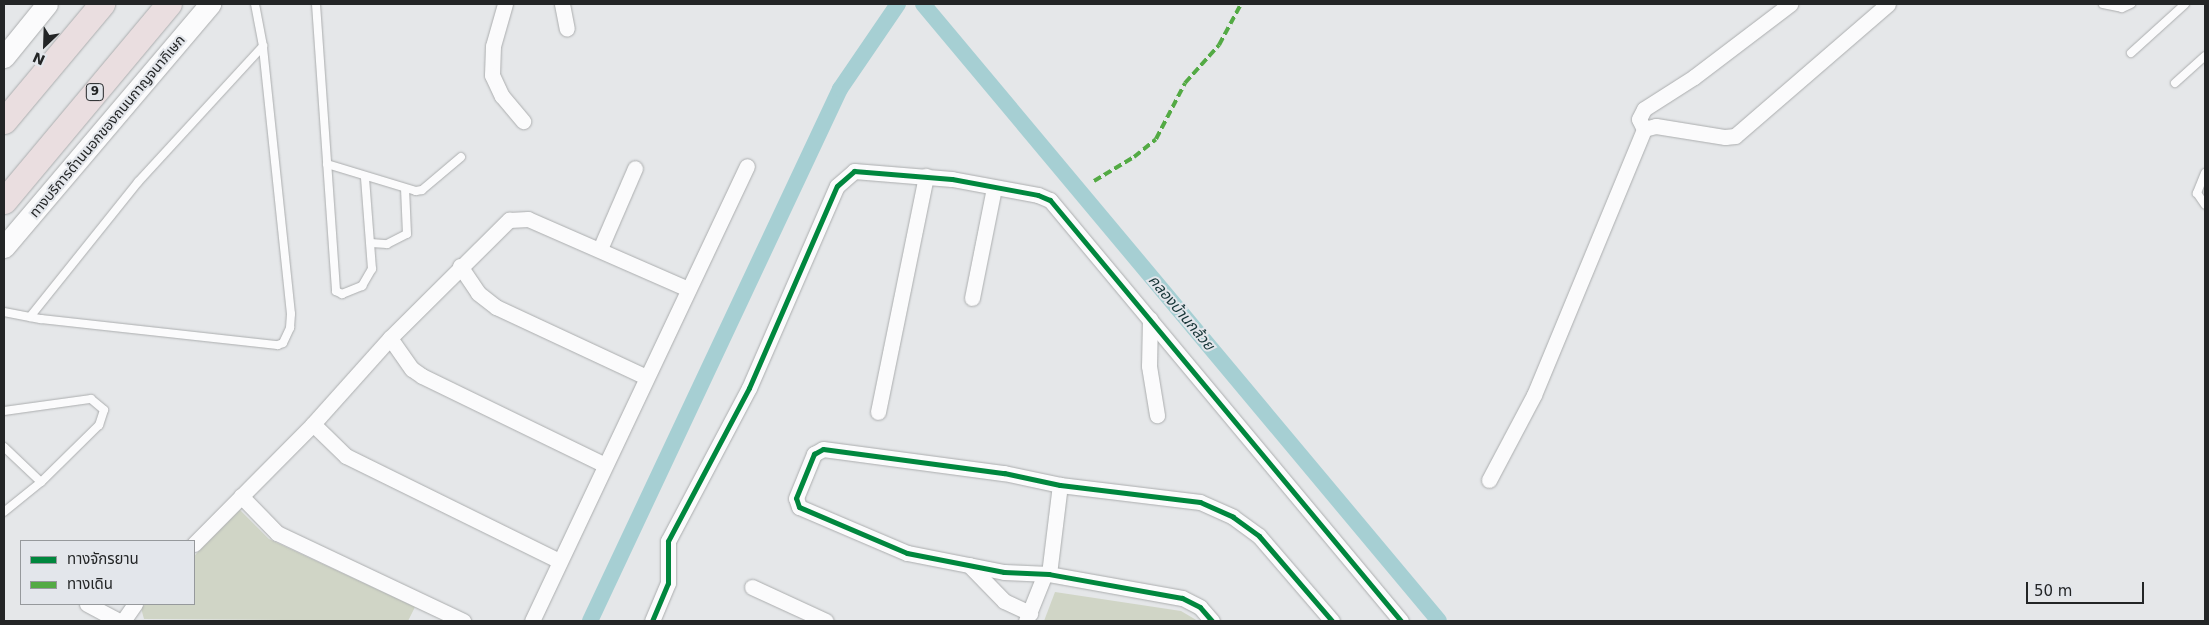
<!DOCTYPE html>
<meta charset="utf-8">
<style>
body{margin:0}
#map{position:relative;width:2209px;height:625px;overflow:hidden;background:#e5e7e9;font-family:"DejaVu Sans","Noto Sans Thai",sans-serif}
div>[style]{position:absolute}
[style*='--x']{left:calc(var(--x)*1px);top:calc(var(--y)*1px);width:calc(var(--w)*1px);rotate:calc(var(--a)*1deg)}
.green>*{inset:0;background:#d0d5c6}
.canal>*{height:16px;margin:-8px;padding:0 8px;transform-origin:8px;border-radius:8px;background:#a6cfd3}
.roads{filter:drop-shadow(0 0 1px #abadae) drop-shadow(0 0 1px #abadae)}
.service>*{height:8px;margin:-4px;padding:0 4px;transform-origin:4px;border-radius:4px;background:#fbfbfc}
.minor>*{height:15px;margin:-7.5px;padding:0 7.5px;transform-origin:7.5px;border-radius:7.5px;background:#fbfbfc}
.secondary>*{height:21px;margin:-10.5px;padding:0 10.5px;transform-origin:10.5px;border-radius:10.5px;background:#fbfbfc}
.trunk>*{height:25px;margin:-12.5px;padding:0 12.5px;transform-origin:12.5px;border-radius:12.5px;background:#eadee0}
.quiet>*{height:4px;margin-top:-2px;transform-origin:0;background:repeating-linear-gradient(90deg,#53aa44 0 8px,transparent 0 12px)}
.cycleway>*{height:5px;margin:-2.5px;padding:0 2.5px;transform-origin:2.5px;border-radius:2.5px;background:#00873e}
span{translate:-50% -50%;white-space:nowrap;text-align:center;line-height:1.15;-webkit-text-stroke:4px #e3e6eb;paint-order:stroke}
.shield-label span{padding:1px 4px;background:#e3e6eb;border:1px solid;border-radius:4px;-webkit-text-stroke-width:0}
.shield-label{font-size:12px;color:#232526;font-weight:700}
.street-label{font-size:14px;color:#232526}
.water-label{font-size:15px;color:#143335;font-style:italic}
.frame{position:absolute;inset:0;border:5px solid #232526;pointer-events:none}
.legend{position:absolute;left:20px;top:540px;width:175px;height:65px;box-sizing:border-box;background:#e3e6eb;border:1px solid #96999c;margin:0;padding:6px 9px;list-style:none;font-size:15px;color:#232526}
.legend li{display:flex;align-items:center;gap:10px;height:25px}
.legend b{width:25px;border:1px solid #96999c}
.north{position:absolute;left:20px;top:20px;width:50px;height:50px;-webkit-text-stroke:4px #e3e6eb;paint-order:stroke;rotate:204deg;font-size:14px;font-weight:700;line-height:20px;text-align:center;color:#232526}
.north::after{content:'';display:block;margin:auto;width:18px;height:22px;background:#232526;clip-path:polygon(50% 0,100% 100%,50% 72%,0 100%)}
.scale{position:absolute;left:2026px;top:582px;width:118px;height:22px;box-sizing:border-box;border:2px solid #232526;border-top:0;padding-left:6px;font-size:15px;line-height:18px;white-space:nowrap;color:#232526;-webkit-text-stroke:4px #e3e6eb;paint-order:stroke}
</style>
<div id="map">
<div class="green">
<i style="clip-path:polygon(240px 510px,269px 539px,415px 607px,408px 621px,144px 619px,141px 608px,146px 604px,194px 604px,194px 556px)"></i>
<i style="clip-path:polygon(1055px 592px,1181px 611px,1198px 621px,1044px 621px)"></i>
</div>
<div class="canal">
<i style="--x:923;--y:4;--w:804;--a:50.09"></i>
<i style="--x:590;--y:621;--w:588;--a:-64.83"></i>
<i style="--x:840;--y:89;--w:103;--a:-55.7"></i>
</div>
<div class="roads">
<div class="service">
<i style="--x:316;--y:4;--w:288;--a:86"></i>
<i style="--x:336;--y:291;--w:7;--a:27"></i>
<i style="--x:342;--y:294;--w:22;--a:-22"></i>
<i style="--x:362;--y:286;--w:20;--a:-60"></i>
<i style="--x:372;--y:269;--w:92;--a:-94.4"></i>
<i style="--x:2103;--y:4;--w:19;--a:12"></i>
<i style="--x:2122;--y:8;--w:10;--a:-24"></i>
<i style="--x:2131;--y:53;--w:73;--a:-42.2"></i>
<i style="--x:2175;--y:83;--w:40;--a:-42"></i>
<i style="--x:327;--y:164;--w:93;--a:16.9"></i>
<i style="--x:416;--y:191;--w:6;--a:-9"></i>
<i style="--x:422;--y:190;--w:51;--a:-40.2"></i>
<i style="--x:2205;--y:173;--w:22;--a:112"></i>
<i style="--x:2197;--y:193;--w:14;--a:56"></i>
<i style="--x:371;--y:243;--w:16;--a:4"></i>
<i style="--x:387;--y:244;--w:22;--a:-27"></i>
<i style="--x:407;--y:234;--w:45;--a:-92.5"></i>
<i style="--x:4;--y:312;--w:38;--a:11"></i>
<i style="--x:41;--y:319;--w:238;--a:6.3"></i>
<i style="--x:278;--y:345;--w:5;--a:-22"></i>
<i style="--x:283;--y:343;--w:17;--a:-65"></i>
<i style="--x:290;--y:328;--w:14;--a:-86"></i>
<i style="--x:291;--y:314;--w:269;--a:-96"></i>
<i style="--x:263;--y:46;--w:43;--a:-100.8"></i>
<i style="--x:30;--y:317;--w:173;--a:-51.3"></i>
<i style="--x:138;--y:182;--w:185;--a:-47.4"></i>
<i style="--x:4;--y:411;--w:88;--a:-7.9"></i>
<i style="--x:91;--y:399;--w:17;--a:40"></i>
<i style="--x:104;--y:410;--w:16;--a:108"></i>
<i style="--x:99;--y:425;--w:81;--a:135.5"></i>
<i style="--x:4;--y:447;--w:51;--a:43.4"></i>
<i style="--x:41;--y:482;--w:48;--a:141"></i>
</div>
<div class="minor">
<i style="--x:505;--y:4;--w:44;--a:105.9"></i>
<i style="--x:493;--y:46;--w:29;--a:92"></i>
<i style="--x:492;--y:75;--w:23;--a:65"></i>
<i style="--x:502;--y:96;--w:33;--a:50"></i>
<i style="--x:562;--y:4;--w:25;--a:79"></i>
<i style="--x:1644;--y:129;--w:11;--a:-117"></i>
<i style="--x:1639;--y:119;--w:11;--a:-63"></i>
<i style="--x:1644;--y:109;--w:59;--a:-32.6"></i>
<i style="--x:1694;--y:77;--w:121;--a:-37.2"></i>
<i style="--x:600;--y:249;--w:88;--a:-66.6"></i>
<i style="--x:460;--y:266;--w:32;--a:56"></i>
<i style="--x:478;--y:293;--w:23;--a:38"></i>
<i style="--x:496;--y:307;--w:166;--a:25"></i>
<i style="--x:972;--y:298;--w:112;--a:-78.7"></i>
<i style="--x:1150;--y:319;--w:47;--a:91.2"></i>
<i style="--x:1149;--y:366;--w:50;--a:80.7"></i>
<i style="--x:390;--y:338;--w:38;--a:55"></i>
<i style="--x:412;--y:369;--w:12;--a:35"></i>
<i style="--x:422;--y:376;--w:203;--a:25.9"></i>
<i style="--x:878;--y:412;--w:241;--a:-78.5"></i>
<i style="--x:313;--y:424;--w:46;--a:44.1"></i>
<i style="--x:346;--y:456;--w:237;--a:26.2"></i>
<i style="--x:1489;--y:480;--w:96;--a:-62.1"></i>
<i style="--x:1534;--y:395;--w:288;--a:-67.5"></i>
<i style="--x:1644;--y:129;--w:12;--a:-14"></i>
<i style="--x:1656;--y:126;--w:70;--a:9.1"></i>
<i style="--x:1725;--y:137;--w:10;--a:-6"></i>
<i style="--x:1735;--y:136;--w:202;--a:-40.8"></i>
<i style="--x:241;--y:496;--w:52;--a:45.8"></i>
<i style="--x:277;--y:533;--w:206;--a:25.3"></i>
<i style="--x:194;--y:544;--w:169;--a:-45.2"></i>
<i style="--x:313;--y:424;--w:115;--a:-48.2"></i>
<i style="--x:390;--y:338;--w:168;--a:-44.8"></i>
<i style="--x:509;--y:220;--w:19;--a:-3"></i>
<i style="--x:528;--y:219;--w:175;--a:23.6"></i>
<i style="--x:969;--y:565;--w:50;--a:45.8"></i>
<i style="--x:1004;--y:601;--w:29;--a:25"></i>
<i style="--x:1049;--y:574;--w:90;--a:-83"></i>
<i style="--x:752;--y:587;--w:81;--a:24.7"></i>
<i style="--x:87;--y:604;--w:36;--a:28"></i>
<i style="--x:123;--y:621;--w:21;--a:-55"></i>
<i style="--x:532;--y:621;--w:503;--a:-64.71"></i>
<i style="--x:652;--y:621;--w:41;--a:-67.2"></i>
<i style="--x:668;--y:583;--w:42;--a:-90"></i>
<i style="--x:668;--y:541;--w:173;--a:-62.1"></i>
<i style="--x:749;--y:388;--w:220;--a:-66.5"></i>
<i style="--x:837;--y:186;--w:23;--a:-41"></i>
<i style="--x:854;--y:171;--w:98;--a:4.7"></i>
<i style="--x:952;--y:179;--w:87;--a:10.5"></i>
<i style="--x:1038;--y:195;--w:13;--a:23"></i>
<i style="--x:1050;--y:200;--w:548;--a:50.18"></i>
<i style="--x:1026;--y:621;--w:48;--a:-68.2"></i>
<i style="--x:1212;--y:621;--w:18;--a:-131"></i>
<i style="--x:1200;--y:607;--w:20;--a:-153"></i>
<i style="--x:1182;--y:598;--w:135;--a:-169.8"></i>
<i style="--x:1049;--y:574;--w:45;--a:-177.5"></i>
<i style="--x:1004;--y:572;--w:99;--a:-168.9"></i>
<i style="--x:907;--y:553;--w:117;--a:-156.9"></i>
<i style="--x:799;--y:507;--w:9;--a:-108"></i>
<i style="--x:796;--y:498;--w:48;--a:-67.8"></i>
<i style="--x:814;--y:454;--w:10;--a:-29"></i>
<i style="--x:823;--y:449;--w:183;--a:7.6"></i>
<i style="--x:1004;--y:473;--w:57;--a:12.1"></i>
<i style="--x:1060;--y:485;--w:141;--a:6.9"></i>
<i style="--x:1200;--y:502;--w:36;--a:24"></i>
<i style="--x:1233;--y:517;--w:32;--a:36"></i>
<i style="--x:1259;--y:536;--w:112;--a:49.3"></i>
</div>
<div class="secondary">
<i style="--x:4;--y:57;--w:68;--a:-50.9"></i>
<i style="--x:4;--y:247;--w:319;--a:-49.7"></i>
</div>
<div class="trunk">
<i style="--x:4;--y:121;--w:153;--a:-50.1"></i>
<i style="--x:4;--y:201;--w:257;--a:-50.1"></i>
</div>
</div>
<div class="quiet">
<i style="--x:1094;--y:181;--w:47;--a:-31"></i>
<i style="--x:1134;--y:157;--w:28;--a:-39"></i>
<i style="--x:1156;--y:139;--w:63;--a:-62.6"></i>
<i style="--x:1185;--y:83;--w:51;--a:-48.2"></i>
<i style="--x:1219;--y:45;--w:47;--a:-61.8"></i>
</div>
<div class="cycleway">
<i style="--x:652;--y:621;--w:41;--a:-67.2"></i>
<i style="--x:668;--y:583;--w:42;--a:-90"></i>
<i style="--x:668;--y:541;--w:173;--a:-62.1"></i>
<i style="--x:749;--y:388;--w:220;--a:-66.5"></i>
<i style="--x:837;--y:186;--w:23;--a:-41"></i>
<i style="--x:854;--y:171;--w:98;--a:4.7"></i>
<i style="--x:952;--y:179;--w:87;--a:10.5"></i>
<i style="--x:1038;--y:195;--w:13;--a:23"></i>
<i style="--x:1050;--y:200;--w:548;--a:50.18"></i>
<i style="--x:1212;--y:621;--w:18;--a:-131"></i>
<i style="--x:1200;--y:607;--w:20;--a:-153"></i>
<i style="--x:1182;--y:598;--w:135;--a:-169.8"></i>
<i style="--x:1049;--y:574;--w:45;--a:-177.5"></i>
<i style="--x:1004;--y:572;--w:99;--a:-168.9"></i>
<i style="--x:907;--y:553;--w:117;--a:-156.9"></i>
<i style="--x:799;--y:507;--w:9;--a:-108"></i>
<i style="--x:796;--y:498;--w:48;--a:-67.8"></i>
<i style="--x:814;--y:454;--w:10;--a:-29"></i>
<i style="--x:823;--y:449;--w:183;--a:7.6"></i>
<i style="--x:1004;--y:473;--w:57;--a:12.1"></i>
<i style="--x:1060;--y:485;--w:141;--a:6.9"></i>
<i style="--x:1200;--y:502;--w:36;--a:24"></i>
<i style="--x:1233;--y:517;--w:32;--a:36"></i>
<i style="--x:1259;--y:536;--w:112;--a:49.3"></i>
</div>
<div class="shield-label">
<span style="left:95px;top:92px">9</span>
</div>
<div class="street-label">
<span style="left:107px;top:126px;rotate:-50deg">ทางบริการด้านนอกของถนนกาญจนาภิเษก</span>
</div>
<div class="water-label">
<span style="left:1181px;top:313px;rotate:50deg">คลองบ้านกล้วย</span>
</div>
<div class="frame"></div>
<ul class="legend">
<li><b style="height:6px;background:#00873e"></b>ทางจักรยาน</li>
<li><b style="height:6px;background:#53aa44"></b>ทางเดิน</li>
</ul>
<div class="north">N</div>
<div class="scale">50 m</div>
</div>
